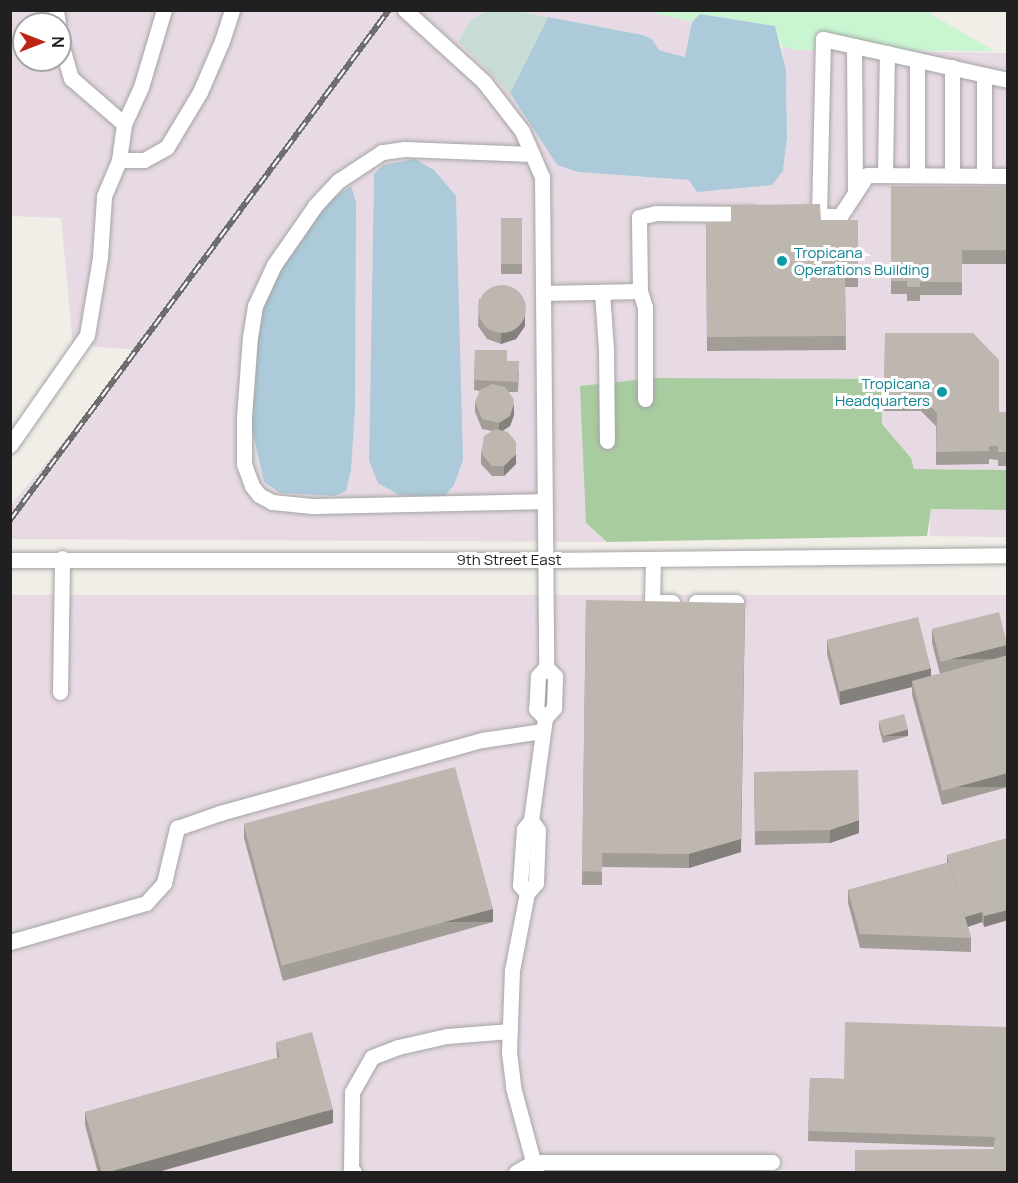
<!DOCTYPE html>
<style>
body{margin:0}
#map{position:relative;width:1018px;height:1183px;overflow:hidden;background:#f0eee7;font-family:Manrope,sans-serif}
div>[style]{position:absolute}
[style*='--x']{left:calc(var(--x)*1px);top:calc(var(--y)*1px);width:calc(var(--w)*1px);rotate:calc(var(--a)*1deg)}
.industrial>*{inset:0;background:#e8dae4;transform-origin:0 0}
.forest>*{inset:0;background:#a8cba0}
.wetland>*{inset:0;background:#c6dcd4}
.park>*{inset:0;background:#c9f5d1}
.water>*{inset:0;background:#accad9}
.roads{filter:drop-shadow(0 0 2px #a4a4a4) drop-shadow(0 0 2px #a4a4a4)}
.minor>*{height:15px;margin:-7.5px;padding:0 7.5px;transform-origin:7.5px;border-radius:7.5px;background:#fff}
.rail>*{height:6px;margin-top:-3px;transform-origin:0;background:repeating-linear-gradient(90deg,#fff 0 11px,#6e6e6e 0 22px);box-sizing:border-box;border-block:2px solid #6e6e6e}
.wall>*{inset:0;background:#a39d97;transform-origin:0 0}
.shaded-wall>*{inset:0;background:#84807b;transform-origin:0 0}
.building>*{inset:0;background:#bdb7b0;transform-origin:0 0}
.round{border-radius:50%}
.dots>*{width:16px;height:16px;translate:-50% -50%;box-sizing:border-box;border:3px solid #fff;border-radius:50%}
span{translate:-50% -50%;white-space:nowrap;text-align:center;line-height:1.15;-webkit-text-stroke:6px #fff;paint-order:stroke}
.culture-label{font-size:15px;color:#0d838f}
.left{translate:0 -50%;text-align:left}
.right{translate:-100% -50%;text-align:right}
.street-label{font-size:15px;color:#202020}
.frame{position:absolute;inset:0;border:12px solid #202020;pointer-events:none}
.north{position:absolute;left:12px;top:12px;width:60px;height:60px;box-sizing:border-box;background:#fff;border:2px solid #a6a6a6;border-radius:50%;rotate:90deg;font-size:16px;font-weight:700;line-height:24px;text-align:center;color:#202020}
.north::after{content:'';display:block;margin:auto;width:21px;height:27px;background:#be2412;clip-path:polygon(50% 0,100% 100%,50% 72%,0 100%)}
</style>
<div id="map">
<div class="industrial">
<i style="clip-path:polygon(evenodd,11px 11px,487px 11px,471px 20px,458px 41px,507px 88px,557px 165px,578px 172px,689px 180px,783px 171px,787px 138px,787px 95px,782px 46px,797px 50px,1007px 53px,1007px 470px,914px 469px,911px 458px,882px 424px,881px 380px,586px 523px,607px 542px,11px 539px,11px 505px,139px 350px,73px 345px,61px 218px,11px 216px,11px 11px,24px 24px,60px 24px,60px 60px,24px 60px,24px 24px,11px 11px,383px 165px,456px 196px,461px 427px,378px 483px,369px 461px,374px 175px,383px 165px,11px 11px,351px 186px,355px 411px,351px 470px,346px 490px,335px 496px,280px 493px,264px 482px,250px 420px,315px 210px,351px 186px)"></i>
<i style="clip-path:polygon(514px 11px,647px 11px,692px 22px,686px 57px,659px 50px,652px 39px,643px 35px)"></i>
<i style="left:930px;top:509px;width:77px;height:27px;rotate:1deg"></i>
<i style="left:10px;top:595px;width:997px;height:577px"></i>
</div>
<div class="forest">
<i style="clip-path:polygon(655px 378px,881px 379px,882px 424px,911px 458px,914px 469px,1007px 470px,1007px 510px,931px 509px,927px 536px,607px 542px,586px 523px,580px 386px)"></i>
</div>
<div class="wetland">
<i style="clip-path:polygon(487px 11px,514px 11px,548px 17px,510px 93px,458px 41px,471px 20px)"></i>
</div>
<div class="park">
<i style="clip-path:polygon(647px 11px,931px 11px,931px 14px,994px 51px,797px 50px,782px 46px,775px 26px,700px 14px,692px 22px)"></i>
</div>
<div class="water">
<i style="clip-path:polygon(700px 14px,775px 26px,786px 70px,787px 138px,783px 171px,772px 185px,697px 192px,689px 180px,578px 172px,557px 165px,510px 93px,548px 17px,643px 35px,652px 39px,659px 50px,685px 57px,692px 22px)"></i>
<i style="clip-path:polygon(415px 159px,434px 170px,456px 196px,463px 460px,454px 485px,444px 497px,399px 495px,378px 483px,369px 461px,374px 174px,383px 165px)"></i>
<i style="clip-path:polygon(351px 186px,356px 202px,355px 411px,351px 470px,346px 491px,335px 496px,280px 493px,264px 482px,250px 420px,258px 325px,270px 278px,315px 210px)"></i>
</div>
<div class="roads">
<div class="minor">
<i style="--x:56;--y:10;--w:14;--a:82"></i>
<i style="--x:405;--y:10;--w:107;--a:42.3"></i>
<i style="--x:484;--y:82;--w:62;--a:52.2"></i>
<i style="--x:522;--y:131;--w:50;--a:66.5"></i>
<i style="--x:542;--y:177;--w:490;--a:89.5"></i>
<i style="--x:60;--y:40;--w:40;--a:74"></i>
<i style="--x:71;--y:78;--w:70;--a:41"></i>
<i style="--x:854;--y:46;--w:147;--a:89.6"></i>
<i style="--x:917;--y:60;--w:115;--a:90"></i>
<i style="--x:952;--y:67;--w:108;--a:90"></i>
<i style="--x:532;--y:154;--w:128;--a:-177.8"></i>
<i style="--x:404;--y:149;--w:22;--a:172"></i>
<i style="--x:382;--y:152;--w:53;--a:146.6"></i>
<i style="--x:338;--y:181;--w:34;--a:133"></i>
<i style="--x:315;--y:206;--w:72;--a:124.8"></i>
<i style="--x:274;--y:265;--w:45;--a:114.9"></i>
<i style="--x:255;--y:306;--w:30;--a:99"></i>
<i style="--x:250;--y:336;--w:82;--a:94.2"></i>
<i style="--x:244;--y:418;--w:46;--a:90"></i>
<i style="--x:244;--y:464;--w:23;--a:70"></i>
<i style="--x:252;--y:486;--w:11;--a:52"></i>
<i style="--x:259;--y:495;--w:15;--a:28"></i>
<i style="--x:272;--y:502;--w:40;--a:5.7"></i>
<i style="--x:312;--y:506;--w:231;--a:-1.2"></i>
<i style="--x:119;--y:160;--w:25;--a:0"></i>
<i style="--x:144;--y:160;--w:26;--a:-29"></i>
<i style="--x:167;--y:147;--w:64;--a:-59"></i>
<i style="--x:200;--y:92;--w:56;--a:-66.7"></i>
<i style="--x:222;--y:41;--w:33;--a:-72"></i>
<i style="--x:885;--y:175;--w:122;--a:-89.1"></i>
<i style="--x:984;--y:176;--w:101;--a:-90"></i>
<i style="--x:803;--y:215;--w:37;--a:2"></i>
<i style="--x:840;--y:216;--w:49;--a:-56.6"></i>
<i style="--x:867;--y:175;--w:141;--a:0.4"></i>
<i style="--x:819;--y:215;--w:176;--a:-88.7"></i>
<i style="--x:823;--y:39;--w:189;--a:12.5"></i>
<i style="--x:640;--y:291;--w:17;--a:73"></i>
<i style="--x:645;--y:307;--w:92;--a:90"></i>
<i style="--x:602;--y:292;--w:57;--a:86"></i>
<i style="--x:606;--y:349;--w:92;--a:89.4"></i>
<i style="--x:543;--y:293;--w:97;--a:-1.2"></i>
<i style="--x:640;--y:291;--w:74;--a:-90.8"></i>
<i style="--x:639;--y:217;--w:17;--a:-13"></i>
<i style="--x:656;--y:213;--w:96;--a:0.6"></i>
<i style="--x:10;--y:445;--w:134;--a:-55"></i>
<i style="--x:87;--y:335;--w:79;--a:-80.5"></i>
<i style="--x:100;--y:257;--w:61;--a:-86.2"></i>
<i style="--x:104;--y:196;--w:39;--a:-67"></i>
<i style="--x:119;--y:160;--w:36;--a:-82"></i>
<i style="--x:124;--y:124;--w:41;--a:-65.3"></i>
<i style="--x:141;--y:87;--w:80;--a:-73.4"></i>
<i style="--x:653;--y:559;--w:43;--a:91.3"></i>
<i style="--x:652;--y:602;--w:20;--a:0"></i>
<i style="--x:10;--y:560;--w:535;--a:0"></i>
<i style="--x:545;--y:560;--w:463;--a:-0.6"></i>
<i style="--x:696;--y:602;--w:40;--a:0"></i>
<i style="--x:60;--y:692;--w:134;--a:-89.1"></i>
<i style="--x:531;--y:820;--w:103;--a:-82.2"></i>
<i style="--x:545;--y:718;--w:13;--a:-48"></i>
<i style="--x:554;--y:708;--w:32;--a:-88"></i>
<i style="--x:555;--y:676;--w:13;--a:-135"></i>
<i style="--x:546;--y:667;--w:12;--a:132"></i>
<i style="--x:538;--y:676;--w:33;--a:93"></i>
<i style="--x:536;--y:709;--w:13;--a:45"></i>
<i style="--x:527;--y:893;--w:11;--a:-131"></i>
<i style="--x:520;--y:885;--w:56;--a:-85.9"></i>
<i style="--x:524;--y:829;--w:11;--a:-52"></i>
<i style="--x:531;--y:820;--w:12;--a:55"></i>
<i style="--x:538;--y:830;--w:53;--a:92.2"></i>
<i style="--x:536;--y:883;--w:13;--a:132"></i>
<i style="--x:527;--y:893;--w:78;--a:101"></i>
<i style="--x:512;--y:970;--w:82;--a:92.1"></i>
<i style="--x:509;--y:1052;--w:35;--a:83"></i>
<i style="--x:513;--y:1087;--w:88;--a:74.9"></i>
<i style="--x:10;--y:942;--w:141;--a:-16"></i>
<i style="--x:146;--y:903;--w:27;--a:-48"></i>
<i style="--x:164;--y:883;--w:57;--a:-76.7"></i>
<i style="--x:177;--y:828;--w:46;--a:-19.2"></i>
<i style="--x:220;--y:813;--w:272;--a:-15.6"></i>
<i style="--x:482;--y:740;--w:62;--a:-8.4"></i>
<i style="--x:354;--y:1172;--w:5;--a:-127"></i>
<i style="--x:351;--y:1168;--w:76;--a:-89.2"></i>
<i style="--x:352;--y:1092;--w:40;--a:-60.3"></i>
<i style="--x:372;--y:1057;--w:28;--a:-21"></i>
<i style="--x:398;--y:1047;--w:50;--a:-12.7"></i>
<i style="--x:447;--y:1036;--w:63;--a:-4.5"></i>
<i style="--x:516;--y:1172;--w:21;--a:-29"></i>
<i style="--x:534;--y:1162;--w:238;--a:0"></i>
</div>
</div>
<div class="rail">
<i style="--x:10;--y:520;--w:635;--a:-53.38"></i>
</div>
<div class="wall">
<i style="clip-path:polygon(891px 186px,1008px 186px,1008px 264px,962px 264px,962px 295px,920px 295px,920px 301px,907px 301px,907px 294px,891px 294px)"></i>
<i style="left:501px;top:218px;width:21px;height:56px"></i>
<i style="clip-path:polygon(858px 220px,858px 287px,845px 287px,846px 350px,707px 351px,706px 222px)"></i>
<i style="clip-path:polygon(479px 299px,525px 326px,516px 339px,501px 344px,487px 339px,478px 326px)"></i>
<i style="clip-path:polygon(885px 333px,999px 412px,1008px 412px,1008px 466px,998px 466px,998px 460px,989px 459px,989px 464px,936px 465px,936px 426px,921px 411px,884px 411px)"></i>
<i style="clip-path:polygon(475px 350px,507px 361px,519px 371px,518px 392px,509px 392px,514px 415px,510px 426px,503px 431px,516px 464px,504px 476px,492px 476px,481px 464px,481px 453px,492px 431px,482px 429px,475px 412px,475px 402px,480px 391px,474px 390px)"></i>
<i style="clip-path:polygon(586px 600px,741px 852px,689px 868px,602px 867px,602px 885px,582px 885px)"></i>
<i style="clip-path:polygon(932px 630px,1008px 655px,1008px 787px,942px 805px,912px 695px,912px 687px,840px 705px,827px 654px,827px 641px,931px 676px,940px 674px,932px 643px)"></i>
<i style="clip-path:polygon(879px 722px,908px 736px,883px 743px,879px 728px)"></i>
<i style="clip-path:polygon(754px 772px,859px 833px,830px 843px,755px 845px)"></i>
<i style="clip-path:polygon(244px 825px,493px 922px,283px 981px,244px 838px)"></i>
<i style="clip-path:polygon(1008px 838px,1008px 920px,984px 927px,982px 922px,968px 927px,971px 938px,971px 952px,860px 948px,848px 903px,848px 890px,947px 863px,947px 855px)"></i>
<i style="clip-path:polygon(1008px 1027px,994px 1149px,994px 1147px,808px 1141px,810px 1078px,844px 1079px)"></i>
<i style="clip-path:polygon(276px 1042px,333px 1123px,154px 1173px,98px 1173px,85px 1125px,85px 1112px,277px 1058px)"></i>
</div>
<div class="shaded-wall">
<i style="clip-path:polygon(525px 316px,525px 326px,516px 339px,501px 344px,501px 333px)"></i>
<i style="clip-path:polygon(514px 404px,514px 415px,510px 426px,499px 433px,499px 423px)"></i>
<i style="clip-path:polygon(516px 454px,516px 464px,504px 476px,504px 466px)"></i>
<i style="clip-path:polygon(745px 603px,741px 852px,689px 868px,689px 854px)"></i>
<i style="left:1007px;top:645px;width:14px;height:68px;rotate:90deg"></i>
<i style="clip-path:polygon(931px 668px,931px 682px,912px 681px,912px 687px,840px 705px,840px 692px)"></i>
<i style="left:908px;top:729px;width:7px;height:26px;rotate:90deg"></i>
<i style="left:1008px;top:773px;width:14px;height:68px;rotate:90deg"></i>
<i style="clip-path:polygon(859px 820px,859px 833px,830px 843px,830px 830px)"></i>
<i style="left:493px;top:909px;width:13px;height:218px;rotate:90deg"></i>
<i style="clip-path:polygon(1008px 910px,1008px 920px,984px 927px,984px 916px)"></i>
<i style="clip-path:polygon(982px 912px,982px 922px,964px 928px,964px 917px)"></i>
<i style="clip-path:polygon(333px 1109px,333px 1123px,154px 1173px,105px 1173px)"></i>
</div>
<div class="building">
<i style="clip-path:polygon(891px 186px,1008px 186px,1008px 250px,962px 250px,962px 282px,920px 282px,920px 287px,907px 287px,907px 281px,891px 281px)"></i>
<i style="clip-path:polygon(820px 204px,821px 220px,858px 220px,858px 273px,845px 273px,846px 336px,707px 337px,706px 222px,731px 222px,731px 205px)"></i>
<i style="left:501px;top:218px;width:21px;height:46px"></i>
<i class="round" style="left:478px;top:285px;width:48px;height:48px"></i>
<i style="clip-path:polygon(885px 333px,973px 333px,999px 360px,999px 412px,1008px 412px,1008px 452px,998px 452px,998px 446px,989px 446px,989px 451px,936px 452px,937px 413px,921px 397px,884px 398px)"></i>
<i style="clip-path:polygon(475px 350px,507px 350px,507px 361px,519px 361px,518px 382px,474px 380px)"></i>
<i style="clip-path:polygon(492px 384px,505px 387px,513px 398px,514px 404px,510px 416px,499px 423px,482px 419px,475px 402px,480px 390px)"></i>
<i style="clip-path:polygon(495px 429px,508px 432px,516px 442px,516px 454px,504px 466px,492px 466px,481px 453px,484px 436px)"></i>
<i style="clip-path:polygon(586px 600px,745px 603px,741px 839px,689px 854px,602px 853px,602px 872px,582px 871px)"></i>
<i style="left:999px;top:612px;width:34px;height:69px;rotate:76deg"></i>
<i style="left:918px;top:617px;width:53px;height:94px;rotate:76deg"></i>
<i style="clip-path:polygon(1008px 655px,1008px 773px,942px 791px,912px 681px)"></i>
<i style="left:904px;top:714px;width:16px;height:26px;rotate:75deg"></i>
<i style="left:455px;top:767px;width:147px;height:219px;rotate:75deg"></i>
<i style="clip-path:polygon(858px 770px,859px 820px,830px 830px,755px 831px,754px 772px)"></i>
<i style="clip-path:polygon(1008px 838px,1008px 910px,984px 916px,982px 912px,965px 917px,947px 855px)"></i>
<i style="clip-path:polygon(949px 862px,971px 938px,860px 934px,848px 890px)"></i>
<i style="clip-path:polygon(845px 1022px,1008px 1027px,1008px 1173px,855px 1173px,855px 1150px,994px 1149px,995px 1137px,808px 1131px,810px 1078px,844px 1079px)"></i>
<i style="clip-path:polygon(312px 1032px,333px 1109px,105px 1173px,102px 1173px,85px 1112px,280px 1057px,276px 1042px)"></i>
</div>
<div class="dots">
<i style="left:782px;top:261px;background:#0f9aa8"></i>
<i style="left:942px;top:392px;background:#0f9aa8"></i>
</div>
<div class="culture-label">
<span class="left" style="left:794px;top:261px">Tropicana<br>Operations Building</span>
<span class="right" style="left:930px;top:392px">Tropicana<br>Headquarters</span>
</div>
<div class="street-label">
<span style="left:509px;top:560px">9th Street East</span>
</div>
<div class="frame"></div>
<div class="north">N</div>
</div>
